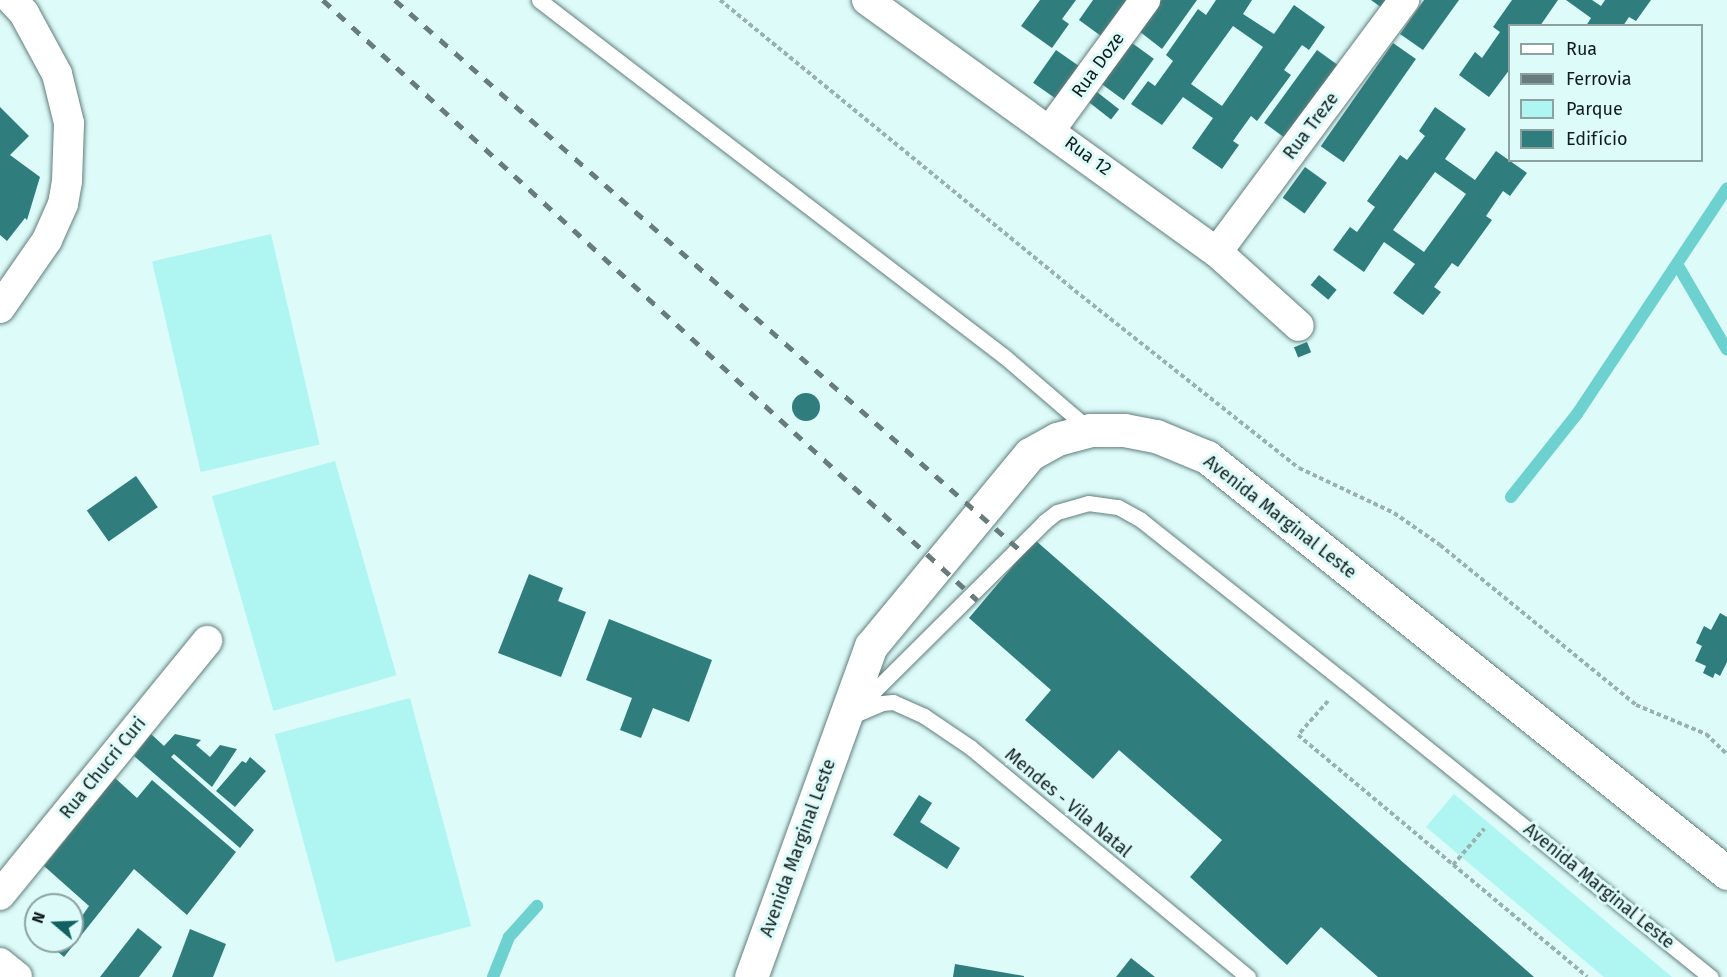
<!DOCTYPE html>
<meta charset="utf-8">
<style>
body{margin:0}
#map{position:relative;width:1727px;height:977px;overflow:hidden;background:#dcfbf9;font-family:"Fira Sans",sans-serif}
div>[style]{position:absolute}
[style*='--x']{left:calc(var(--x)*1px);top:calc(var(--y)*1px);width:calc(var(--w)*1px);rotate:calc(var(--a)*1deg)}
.green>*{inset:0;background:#aff5f2;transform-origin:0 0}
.stream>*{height:12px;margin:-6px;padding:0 6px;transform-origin:6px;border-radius:6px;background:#6dd1cf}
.building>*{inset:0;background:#2f7d7c;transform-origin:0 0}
.round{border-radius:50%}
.path>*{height:4px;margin-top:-2px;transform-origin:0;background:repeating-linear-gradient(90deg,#99b2b1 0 4.5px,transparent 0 7.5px)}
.roads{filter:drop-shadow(0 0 2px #627e7d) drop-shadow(0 0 2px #627e7d)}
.lane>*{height:15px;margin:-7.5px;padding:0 7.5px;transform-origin:7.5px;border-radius:7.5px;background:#fff}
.street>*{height:30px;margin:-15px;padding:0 15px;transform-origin:15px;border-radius:15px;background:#fff}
.secondary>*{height:33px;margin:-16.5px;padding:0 16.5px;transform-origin:16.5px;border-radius:16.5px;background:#fff}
.rail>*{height:4.5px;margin-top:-2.25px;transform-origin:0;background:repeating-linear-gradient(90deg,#687c7b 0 10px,transparent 0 20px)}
span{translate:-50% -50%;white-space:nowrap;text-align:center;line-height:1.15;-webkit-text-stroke:6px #dcfbf9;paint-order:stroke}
.street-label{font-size:18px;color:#111c1c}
.legend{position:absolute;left:1508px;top:24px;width:195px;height:138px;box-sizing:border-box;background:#dcfbf9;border:2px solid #8ba2a1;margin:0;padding:8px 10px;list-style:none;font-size:18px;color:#111c1c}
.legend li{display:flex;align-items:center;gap:12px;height:30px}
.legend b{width:30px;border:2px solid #8ba2a1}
.north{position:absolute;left:24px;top:893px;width:60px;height:60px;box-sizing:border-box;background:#dcfbf9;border:2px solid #8ba2a1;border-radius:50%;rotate:289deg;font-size:16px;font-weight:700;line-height:24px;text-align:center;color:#111c1c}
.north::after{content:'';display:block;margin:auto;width:21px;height:27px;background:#116261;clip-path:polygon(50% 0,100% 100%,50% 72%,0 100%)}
</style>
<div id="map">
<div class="green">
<i style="left:271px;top:234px;width:216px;height:122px;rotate:77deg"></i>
<i style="left:335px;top:461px;width:223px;height:128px;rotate:74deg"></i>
<i style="left:410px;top:698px;width:236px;height:140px;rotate:75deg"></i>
<i style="clip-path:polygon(1454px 794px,1490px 824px,1672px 977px,1604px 977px,1426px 827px)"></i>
</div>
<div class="stream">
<i style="--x:1677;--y:264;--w:99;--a:59.8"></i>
<i style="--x:1511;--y:497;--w:106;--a:-51.5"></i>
<i style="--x:1577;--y:414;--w:271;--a:-56.4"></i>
<i style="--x:493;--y:977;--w:43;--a:-68.2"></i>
<i style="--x:509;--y:937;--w:42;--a:-47.9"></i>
</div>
<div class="building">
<i style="clip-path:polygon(1040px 0,1076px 0,1062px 19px,1069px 24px,1052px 48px,1021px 26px)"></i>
<i style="clip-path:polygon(1093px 0,1127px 0,1101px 36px,1079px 20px)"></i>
<i style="clip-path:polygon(1161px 0,1197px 0,1162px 49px,1139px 31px)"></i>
<i style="clip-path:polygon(evenodd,1216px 0,1252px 0,1243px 14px,1274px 34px,1294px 5px,1325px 27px,1309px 50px,1302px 45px,1284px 70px,1291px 75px,1257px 121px,1251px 116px,1233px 141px,1239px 145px,1222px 169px,1192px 148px,1213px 118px,1183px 97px,1162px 125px,1131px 104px,1148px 81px,1155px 86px,1173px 61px,1166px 55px,1198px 9px,1206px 15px,1216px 0,1233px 26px,1263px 47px,1222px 106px,1191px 84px,1233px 26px)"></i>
<i style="clip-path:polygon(1371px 0,1387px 0,1382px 8px)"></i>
<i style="clip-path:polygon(1424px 0,1459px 0,1423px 50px,1400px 34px)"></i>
<i style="clip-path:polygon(1512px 0,1558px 0,1540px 26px,1510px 26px,1510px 69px,1489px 97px,1459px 75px,1475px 52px,1482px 58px,1500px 32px,1493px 27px)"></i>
<i style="clip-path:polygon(1566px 0,1592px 0,1601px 6px,1605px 0,1651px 0,1636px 21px,1629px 17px,1623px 26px,1586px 26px,1591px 18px)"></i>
<i style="left:1132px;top:43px;width:27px;height:51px;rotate:36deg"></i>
<i style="left:1393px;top:43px;width:28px;height:126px;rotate:35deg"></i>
<i style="left:1056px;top:50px;width:28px;height:40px;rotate:35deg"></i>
<i style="left:1317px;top:50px;width:27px;height:90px;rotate:36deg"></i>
<i style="left:1097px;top:92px;width:28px;height:13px;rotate:38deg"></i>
<i style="clip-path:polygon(0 107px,29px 136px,10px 155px,40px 177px,27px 220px,25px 218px,7px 241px,0 235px)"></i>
<i style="clip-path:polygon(evenodd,1435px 107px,1466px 129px,1445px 159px,1475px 180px,1496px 151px,1527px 173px,1510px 196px,1503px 191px,1486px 216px,1492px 220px,1458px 267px,1452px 263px,1434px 287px,1441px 292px,1423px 315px,1393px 293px,1415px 264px,1384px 242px,1364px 272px,1333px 250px,1350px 227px,1357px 232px,1375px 207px,1367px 201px,1400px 155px,1407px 160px,1425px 136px,1419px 131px,1435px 107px,1435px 172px,1466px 194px,1424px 252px,1393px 230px,1435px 172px)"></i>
<i style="left:1305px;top:167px;width:27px;height:38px;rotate:36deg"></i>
<i style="left:1319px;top:275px;width:23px;height:13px;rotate:40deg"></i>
<i style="left:1307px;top:342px;width:11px;height:14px;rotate:68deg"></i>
<i class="round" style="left:792px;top:393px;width:28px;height:28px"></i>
<i style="left:136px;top:476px;width:38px;height:60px;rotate:55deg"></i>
<i style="clip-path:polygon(1035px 540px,1534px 977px,1378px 977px,1321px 927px,1287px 965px,1190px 877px,1222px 840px,1119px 750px,1093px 779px,1025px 720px,1051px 690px,969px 618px)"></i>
<i style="clip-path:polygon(529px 574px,563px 588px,558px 601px,586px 612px,561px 677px,498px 653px)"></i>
<i style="clip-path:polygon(1720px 613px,1727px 617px,1727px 662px,1720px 676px,1715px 673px,1713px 678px,1703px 673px,1706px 666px,1695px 661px,1702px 646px,1696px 643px,1704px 626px,1711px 630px)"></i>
<i style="clip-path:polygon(609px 619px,712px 660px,689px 722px,653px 708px,641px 738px,620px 730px,632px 698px,586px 680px)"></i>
<i style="clip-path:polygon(151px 734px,164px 746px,175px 734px,201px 740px,196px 745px,210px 757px,220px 745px,237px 749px,212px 787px,174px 754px,171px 757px,254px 830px,240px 848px,134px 756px)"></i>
<i style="clip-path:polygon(250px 757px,266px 771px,235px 807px,216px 791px,242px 761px,246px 763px)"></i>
<i style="clip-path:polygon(115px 778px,137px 798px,152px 780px,236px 852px,187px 915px,134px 869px,64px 957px,45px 941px,72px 941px,72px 907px,82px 916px,89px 906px,44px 866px)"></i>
<i style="clip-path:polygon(919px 795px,932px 803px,920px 822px,960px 848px,947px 869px,893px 835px)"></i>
<i style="clip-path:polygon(138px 928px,162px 947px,139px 977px,100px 977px)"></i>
<i style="clip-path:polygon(190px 929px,226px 944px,213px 977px,172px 977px)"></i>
<i style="clip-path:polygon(1131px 958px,1155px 977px,1116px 977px)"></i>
<i style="clip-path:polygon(955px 964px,1024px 976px,1024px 977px,953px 977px)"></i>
</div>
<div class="path">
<i style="--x:720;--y:0;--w:451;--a:39.3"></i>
<i style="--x:1069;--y:286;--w:293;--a:38.4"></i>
<i style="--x:1299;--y:468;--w:105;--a:25.3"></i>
<i style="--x:1394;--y:513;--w:56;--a:34.8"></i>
<i style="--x:1440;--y:545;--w:253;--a:39.2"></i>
<i style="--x:1636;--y:705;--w:76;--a:22.5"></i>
<i style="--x:1706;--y:734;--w:29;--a:44"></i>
<i style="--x:1328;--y:701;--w:45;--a:131.4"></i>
<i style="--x:1298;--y:735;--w:377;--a:39.9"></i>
<i style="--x:1453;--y:865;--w:48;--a:-49.3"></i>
</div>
<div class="roads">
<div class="lane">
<i style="--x:539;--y:0;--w:587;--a:37.46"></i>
<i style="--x:1005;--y:357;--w:112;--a:40.7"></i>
<i style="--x:859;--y:706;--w:261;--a:-44.8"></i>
<i style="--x:1044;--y:522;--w:16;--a:-38"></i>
<i style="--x:1057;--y:512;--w:32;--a:-16"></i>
<i style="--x:1088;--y:503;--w:30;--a:8"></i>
<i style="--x:1118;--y:507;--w:26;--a:29"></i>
<i style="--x:1141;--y:520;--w:260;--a:38.5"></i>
<i style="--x:1345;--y:682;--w:470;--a:38.9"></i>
<i style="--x:854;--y:715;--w:30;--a:-23"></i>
<i style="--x:882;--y:703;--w:11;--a:-5"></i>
<i style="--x:893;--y:702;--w:34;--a:24"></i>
<i style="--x:924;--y:716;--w:55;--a:34"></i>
<i style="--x:970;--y:747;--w:361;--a:39.6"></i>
</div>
<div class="street">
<i style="--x:867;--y:0;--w:431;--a:35.8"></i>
<i style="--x:1217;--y:252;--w:110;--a:42.1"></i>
<i style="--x:1051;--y:129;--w:160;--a:-53.9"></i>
<i style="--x:1217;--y:252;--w:314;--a:-53.4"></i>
<i style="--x:0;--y:308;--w:83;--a:-55.3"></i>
<i style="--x:47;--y:240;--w:39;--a:-66"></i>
<i style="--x:63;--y:204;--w:23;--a:-80"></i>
<i style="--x:67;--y:181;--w:58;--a:-88"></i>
<i style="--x:69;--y:123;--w:50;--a:-103.8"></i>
<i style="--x:57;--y:74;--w:69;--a:-118.4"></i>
<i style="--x:24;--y:13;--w:18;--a:-133"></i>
<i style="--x:0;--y:895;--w:328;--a:-50.8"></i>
<i style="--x:0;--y:963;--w:22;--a:39"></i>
</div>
<div class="secondary">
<i style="--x:751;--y:977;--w:352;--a:-70.1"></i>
<i style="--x:871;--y:646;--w:249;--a:-50.4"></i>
<i style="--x:1030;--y:454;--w:31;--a:-29"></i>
<i style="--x:1057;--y:439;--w:34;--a:-15"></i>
<i style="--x:1090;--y:430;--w:34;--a:0"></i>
<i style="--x:1124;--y:430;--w:33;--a:11"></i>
<i style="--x:1156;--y:436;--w:55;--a:22.4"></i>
<i style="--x:1207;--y:457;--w:666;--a:38.66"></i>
</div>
</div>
<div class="rail">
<i style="--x:323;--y:0;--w:888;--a:42.53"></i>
<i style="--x:395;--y:0;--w:834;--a:41.35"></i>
</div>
<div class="street-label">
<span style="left:1098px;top:65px;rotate:-54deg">Rua Doze</span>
<span style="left:1311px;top:126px;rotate:-53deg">Rua Treze</span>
<span style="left:1088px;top:156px;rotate:36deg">Rua 12</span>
<span style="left:1280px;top:517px;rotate:38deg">Avenida Marginal Leste</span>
<span style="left:103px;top:768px;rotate:-51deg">Rua Chucri Curi</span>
<span style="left:1068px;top:803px;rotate:40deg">Mendes - Vila Natal</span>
<span style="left:798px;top:848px;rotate:-70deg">Avenida Marginal Leste</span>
<span style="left:1599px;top:886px;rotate:39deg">Avenida Marginal Leste</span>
</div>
<ul class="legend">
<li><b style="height:8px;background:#fff"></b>Rua</li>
<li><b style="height:8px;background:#687c7b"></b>Ferrovia</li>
<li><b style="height:16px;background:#aff5f2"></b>Parque</li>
<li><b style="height:16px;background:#2f7d7c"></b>Edifício</li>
</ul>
<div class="north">N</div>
</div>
